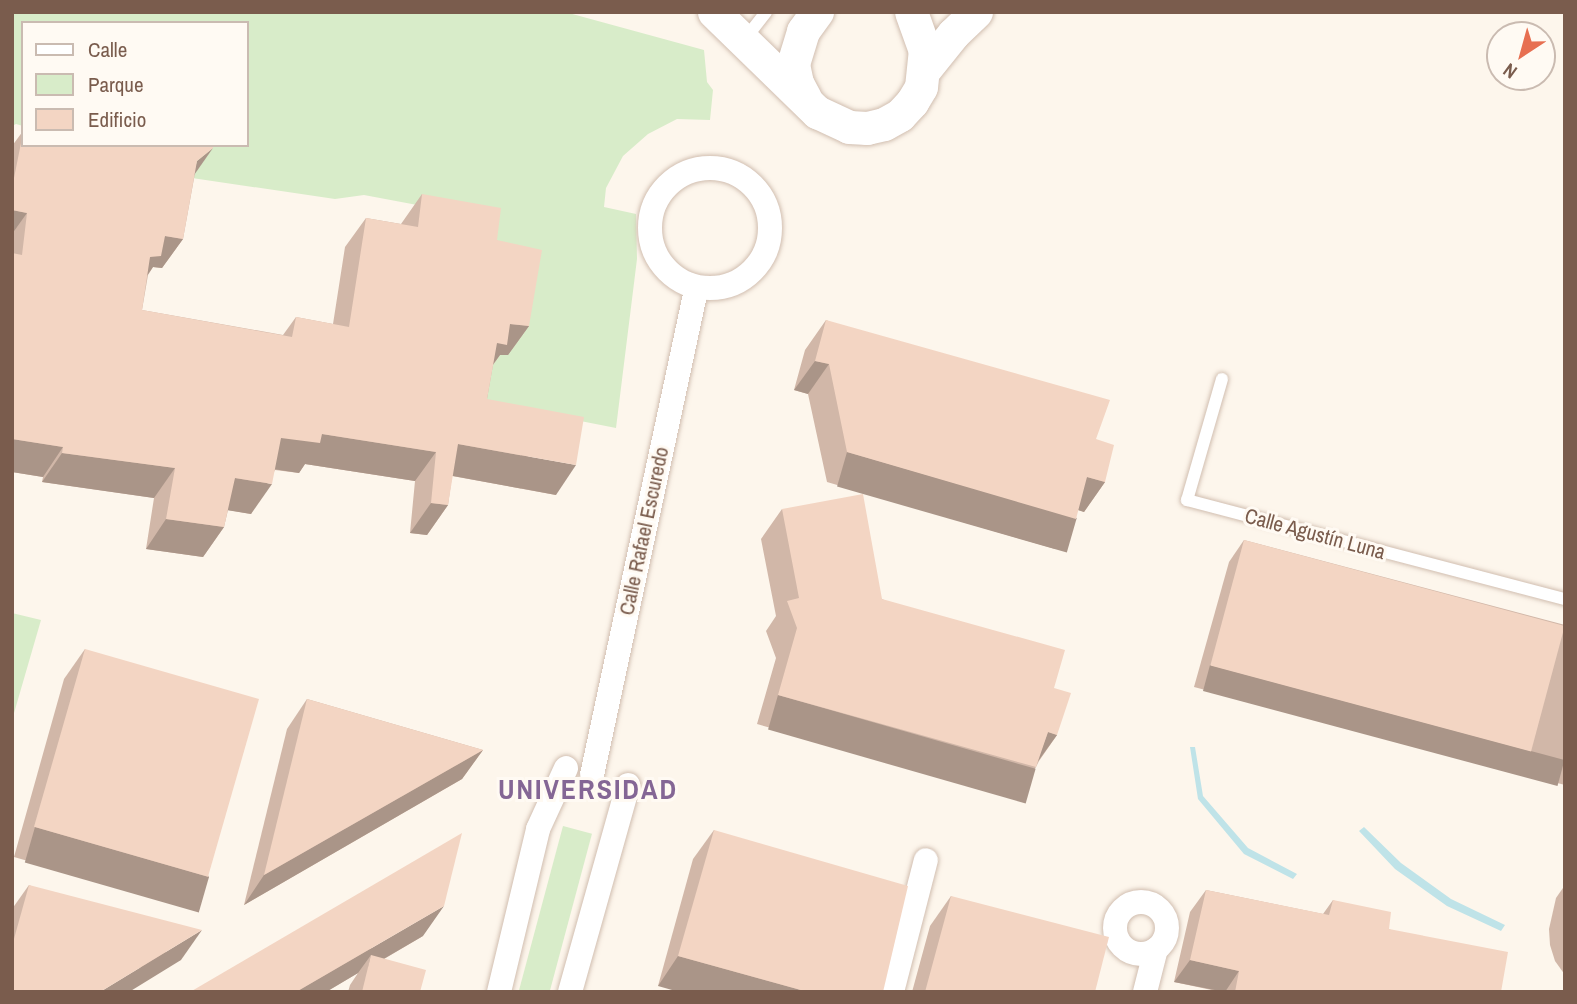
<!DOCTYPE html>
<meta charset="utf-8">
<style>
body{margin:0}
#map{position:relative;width:1577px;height:1004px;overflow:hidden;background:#fdf6ec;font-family:"Archivo Narrow",sans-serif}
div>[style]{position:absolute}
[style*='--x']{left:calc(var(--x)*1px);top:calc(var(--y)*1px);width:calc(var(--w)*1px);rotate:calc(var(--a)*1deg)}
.green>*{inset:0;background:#d8ecc9;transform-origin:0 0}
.water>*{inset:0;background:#bfe3e8}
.roads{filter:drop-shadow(0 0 2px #d1beb0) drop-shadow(0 0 2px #d1beb0)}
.lane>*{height:12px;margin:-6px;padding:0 6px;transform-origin:6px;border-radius:6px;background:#fff}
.street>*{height:24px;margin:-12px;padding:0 12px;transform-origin:12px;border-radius:12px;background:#fff}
.street>.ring{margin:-12px;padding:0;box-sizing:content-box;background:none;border:24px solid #fff;border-radius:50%}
.secondary>*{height:33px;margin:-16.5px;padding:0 16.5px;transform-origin:16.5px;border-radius:16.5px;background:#fff}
.wall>*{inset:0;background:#d1b7a8}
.shaded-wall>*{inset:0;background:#aa9588;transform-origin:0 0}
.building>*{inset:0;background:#f3d5c3;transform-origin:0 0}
span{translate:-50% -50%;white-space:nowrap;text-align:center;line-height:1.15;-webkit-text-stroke:6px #fffaf3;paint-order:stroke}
.street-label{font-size:21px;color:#7a5c4d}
.district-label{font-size:28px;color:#846695;font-weight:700;letter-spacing:2px}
.frame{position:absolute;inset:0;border:14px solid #7a5c4d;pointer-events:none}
.legend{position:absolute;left:21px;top:21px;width:228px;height:126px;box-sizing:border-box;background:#fffaf3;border:2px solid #cabbb1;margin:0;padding:9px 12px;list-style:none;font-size:21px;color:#7a5c4d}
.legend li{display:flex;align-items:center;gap:14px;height:35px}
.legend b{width:35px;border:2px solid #cabbb1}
.north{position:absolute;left:1486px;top:21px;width:70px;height:70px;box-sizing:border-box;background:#fffaf3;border:2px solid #cabbb1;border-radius:50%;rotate:216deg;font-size:19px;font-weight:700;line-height:28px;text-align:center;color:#7a5c4d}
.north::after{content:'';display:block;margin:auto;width:24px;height:32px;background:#e76f51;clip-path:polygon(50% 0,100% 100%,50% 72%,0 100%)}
</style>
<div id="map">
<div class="green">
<i style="clip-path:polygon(12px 12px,565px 12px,704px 50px,707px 82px,713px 90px,710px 120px,677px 119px,648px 134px,623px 156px,606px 188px,604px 207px,636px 214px,637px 259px,616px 428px,484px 402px,490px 353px,508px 355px,481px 217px,364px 195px,335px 199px,192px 178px,198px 145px,247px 145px,247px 23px,23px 23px,23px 126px,16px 124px,12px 126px)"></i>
<i style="clip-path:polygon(12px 613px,41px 620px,12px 720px)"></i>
<i style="left:563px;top:826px;width:30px;height:172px;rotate:15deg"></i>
</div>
<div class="water">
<i style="clip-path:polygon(1190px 747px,1195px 747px,1203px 796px,1248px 848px,1297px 874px,1293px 879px,1244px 854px,1198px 799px)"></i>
<i style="clip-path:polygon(1364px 827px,1401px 863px,1451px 899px,1505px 925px,1501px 931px,1447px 906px,1395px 869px,1359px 831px)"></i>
</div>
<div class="roads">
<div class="lane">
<i style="--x:745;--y:39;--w:34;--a:-52"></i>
<i style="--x:1222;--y:379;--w:126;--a:106.1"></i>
<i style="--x:1187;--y:500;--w:391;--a:14.7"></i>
</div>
<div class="street">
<i class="ring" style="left:650px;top:168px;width:96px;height:96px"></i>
<i style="--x:592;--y:775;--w:499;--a:-77.9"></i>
<i class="ring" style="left:1115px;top:902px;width:28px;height:28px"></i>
<i style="--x:499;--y:992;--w:168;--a:-76.5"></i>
<i style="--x:538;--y:829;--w:67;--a:-65.3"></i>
<i style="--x:570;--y:992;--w:215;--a:-74.3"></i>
<i style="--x:892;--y:992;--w:136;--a:-75.6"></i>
<i style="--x:1145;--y:992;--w:44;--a:-75.7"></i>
</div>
<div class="secondary">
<i style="--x:714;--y:12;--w:144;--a:44.2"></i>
<i style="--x:817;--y:112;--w:35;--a:25"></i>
<i style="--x:849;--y:127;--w:18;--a:3"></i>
<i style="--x:867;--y:128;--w:17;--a:-13"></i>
<i style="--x:884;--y:124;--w:18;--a:-29"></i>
<i style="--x:900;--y:115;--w:18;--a:-47"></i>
<i style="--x:912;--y:102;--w:17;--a:-59"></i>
<i style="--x:921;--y:87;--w:36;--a:-84"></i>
<i style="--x:925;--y:51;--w:41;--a:-109.7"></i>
<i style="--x:925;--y:69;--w:45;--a:-51.3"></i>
<i style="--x:953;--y:34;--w:32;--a:-44"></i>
<i style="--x:805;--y:98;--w:17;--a:-118"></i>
<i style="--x:797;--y:83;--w:19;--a:-102"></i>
<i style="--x:793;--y:64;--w:34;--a:-73"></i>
<i style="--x:803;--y:31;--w:24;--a:-54"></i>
</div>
</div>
<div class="wall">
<i style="clip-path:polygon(23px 131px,195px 173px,183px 239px,162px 268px,153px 267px,148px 275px,142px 310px,283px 335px,296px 317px,333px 324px,345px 247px,366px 218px,401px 224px,422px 194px,497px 240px,529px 326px,508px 355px,500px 355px,493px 365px,487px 399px,556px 495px,452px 476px,448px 505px,427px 535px,410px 533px,415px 481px,305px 464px,299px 473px,275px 470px,251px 514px,228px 510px,224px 527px,203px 557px,146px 549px,154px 498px,42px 482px,43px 477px,12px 472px,12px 146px)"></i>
<i style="clip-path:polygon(826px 320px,1096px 439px,1105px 482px,1084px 512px,1078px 510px,1055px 549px,827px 482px,808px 394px,794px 390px,805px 350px)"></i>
<i style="clip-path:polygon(782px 509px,882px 599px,1054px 688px,1057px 735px,1039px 761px,1036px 767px,1016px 797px,757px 724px,776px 658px,766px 631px,776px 616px,761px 539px)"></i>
<i style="clip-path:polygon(1244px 540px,1565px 625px,1565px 785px,1194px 687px,1229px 562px)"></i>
<i style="clip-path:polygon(85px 649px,209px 877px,188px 907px,14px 857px,64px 679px)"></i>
<i style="clip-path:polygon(307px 699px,483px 750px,462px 779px,244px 905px,287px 729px)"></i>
<i style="clip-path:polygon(714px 830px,883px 992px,658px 986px,693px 859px)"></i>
<i style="clip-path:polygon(29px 885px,181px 960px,12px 992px,12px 909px)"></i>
<i style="clip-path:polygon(1565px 885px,1565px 975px,1555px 961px,1550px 945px,1549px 929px,1556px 898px)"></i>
<i style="clip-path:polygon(1206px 890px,1323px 914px,1333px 900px,1389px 929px,1501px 992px,1221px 992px,1174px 982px,1190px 912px)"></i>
<i style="clip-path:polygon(951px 896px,1095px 992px,912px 992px,930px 926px)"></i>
<i style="clip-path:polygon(423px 936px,384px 959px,420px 992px,348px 992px,350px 985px,358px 973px,326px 992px,190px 992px)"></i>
</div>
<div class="shaded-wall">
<i style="clip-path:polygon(213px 148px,192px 178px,197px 161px)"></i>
<i style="clip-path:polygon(12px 210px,27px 213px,12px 234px)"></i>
<i style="clip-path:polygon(165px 236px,183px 239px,162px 268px,153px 267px,140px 286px,130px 286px)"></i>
<i style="clip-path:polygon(510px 324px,529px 326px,508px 355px,500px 355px,486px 374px,476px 373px)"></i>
<i style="clip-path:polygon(815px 361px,829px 364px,808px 394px,794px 390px)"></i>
<i style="clip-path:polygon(322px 434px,436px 452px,415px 481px,305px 464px,299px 473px,260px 467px,281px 438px)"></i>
<i style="clip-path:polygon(12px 439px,63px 447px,43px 477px,12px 472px)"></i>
<i style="clip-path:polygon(458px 444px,576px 465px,556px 495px,437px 473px)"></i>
<i style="left:847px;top:452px;width:239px;height:36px;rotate:16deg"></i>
<i style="clip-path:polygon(62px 453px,175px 468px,154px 498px,42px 482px)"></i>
<i style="clip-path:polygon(1087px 477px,1105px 482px,1084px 512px,1066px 506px)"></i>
<i style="clip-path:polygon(235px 478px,272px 484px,251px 514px,214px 508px)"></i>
<i style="clip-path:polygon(431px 503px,448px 505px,427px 535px,410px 533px)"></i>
<i style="clip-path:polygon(166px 519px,224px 527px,203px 557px,146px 549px)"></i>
<i style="left:1210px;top:665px;width:367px;height:27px;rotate:15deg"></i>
<i style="left:778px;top:695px;width:268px;height:36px;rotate:16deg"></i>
<i style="clip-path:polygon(1048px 732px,1057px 735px,1036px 764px)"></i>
<i style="clip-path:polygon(483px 750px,462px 779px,244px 905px,264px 875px)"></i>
<i style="left:35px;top:827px;width:181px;height:37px;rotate:16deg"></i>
<i style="clip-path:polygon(444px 906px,423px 936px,368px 968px,371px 955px,358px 973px,326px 992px,296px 992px)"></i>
<i style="clip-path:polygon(202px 930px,181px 960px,129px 992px,100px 992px)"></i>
<i style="clip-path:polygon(678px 956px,808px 992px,679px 992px,658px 986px)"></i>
<i style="clip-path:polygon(1190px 960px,1239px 971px,1225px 992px,1174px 982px)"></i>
</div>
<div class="building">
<i style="clip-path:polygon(23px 133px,23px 145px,213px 145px,213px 148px,197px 161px,183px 239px,165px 236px,161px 256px,150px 257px,142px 310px,292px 337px,296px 317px,349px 327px,366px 218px,418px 227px,422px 194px,501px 208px,497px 240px,542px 250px,529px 326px,510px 324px,507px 345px,497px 343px,487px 399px,584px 417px,576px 465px,458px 444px,448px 505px,431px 503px,436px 452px,322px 434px,320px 443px,281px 438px,272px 484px,235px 478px,224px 527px,166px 519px,175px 468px,62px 453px,63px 447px,12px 439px,12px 253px,22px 255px,27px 213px,12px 210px,12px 188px)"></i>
<i style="clip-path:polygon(826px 320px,1110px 400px,1096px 439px,1114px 445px,1105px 482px,1087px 477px,1076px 519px,847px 452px,829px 364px,815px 361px)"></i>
<i style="clip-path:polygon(863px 494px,882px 599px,1065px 650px,1054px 688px,1071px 693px,1057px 735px,1048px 732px,1036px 767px,778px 695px,797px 628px,787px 601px,799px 598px,782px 509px)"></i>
<i style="left:1244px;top:540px;width:332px;height:130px;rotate:15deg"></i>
<i style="left:85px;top:649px;width:181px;height:185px;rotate:16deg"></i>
<i style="clip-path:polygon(307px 699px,483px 750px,264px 875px)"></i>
<i style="clip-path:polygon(714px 830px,908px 886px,883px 992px,808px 992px,678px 956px)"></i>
<i style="clip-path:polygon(462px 833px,444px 906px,296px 992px,190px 992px)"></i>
<i style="clip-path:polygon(29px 885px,202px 930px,100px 992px,12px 992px,12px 946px)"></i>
<i style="clip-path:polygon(1206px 890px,1329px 915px,1333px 900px,1391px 912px,1389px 929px,1508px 952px,1501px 992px,1235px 992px,1239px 971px,1190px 960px)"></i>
<i style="clip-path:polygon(951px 896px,1109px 937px,1095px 992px,925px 992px)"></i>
<i style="clip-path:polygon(371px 955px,426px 970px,420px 992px,362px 992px)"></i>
</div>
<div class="street-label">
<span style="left:644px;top:531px;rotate:-78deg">Calle Rafael Escuredo</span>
<span style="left:1315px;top:534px;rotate:15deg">Calle Agustín Luna</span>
</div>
<div class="district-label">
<span style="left:588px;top:789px">UNIVERSIDAD</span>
</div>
<div class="frame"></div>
<ul class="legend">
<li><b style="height:9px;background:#fff"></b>Calle</li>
<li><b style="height:19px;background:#d8ecc9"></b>Parque</li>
<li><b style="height:19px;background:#f3d5c3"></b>Edificio</li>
</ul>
<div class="north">N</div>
</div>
